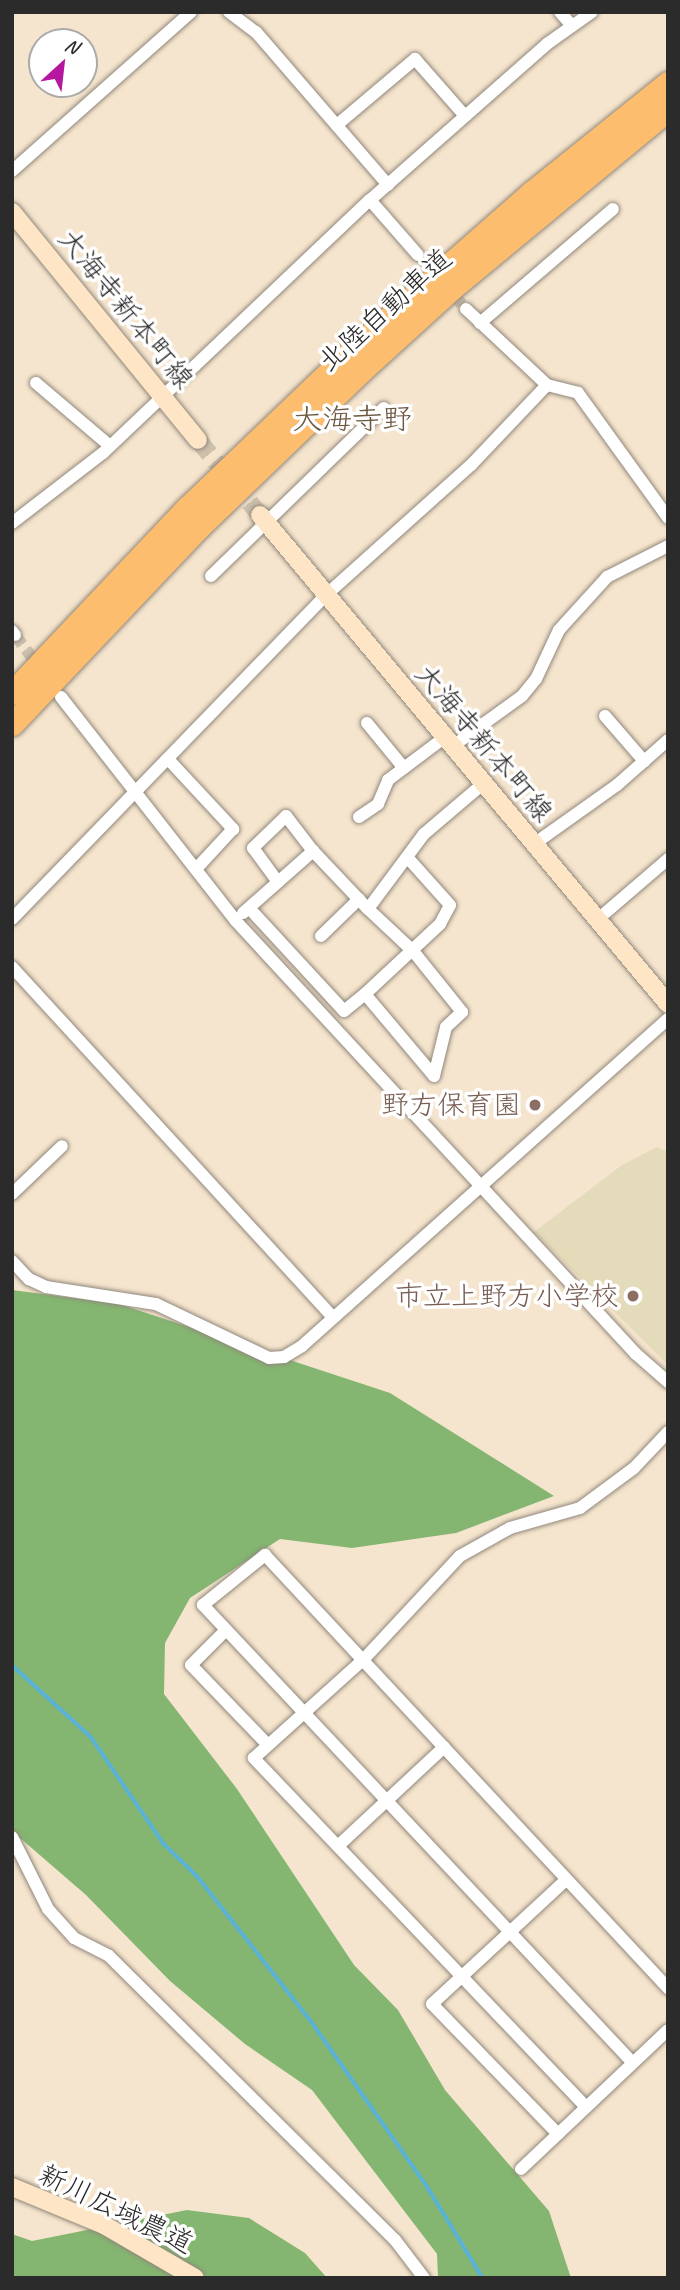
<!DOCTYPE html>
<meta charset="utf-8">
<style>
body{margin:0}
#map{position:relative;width:680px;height:2290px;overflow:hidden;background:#f6e5ce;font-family:Caveat,"Klee One",sans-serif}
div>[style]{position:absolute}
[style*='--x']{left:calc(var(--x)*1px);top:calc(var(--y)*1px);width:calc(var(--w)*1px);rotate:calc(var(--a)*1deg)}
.built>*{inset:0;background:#e4dbba}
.forest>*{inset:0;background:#84b671}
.stream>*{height:3.5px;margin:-1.75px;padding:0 1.75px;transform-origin:1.75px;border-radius:1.75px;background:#5ab2d7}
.street-tunnel>*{height:12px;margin-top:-6px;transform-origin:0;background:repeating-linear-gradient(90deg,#cdc0ad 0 12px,transparent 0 18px)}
.secondary-tunnel>*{height:18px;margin-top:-9px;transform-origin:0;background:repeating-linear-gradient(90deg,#cdc0ad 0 18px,transparent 0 27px)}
.roads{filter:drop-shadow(0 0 2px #90887c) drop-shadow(0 0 2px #90887c)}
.street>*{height:12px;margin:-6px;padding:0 6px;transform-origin:6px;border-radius:6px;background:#fff}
.secondary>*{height:18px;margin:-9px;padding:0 9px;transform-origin:9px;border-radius:9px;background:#fee5c5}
.highway>*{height:23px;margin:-11.5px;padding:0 11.5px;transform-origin:11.5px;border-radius:11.5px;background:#fcbd6f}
.dots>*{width:19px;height:19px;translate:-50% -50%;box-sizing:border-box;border:4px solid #fff;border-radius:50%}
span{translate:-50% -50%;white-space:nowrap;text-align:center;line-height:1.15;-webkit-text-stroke:7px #fff;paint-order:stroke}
.street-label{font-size:28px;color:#2b2b2b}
.education-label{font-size:28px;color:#785e54}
.right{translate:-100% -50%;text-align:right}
.neighbourhood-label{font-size:30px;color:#6c5840}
.frame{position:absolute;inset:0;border:14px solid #2b2b2b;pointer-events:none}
.north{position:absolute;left:28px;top:28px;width:70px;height:70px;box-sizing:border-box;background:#fff;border:2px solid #aaa;border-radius:50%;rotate:27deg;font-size:19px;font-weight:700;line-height:28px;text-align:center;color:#2b2b2b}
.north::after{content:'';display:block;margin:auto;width:24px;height:32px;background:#b5179e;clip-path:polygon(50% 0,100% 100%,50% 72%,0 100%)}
</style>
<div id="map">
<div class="built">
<i style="clip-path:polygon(657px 1147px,668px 1152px,668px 1365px,534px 1232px,622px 1165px)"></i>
</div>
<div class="forest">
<i style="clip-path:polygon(12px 1290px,119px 1304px,390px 1393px,554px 1496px,456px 1533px,352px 1548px,280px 1539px,190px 1598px,165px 1643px,164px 1694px,237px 1789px,354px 1965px,398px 2010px,445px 2090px,549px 2211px,571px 2278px,438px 2278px,437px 2254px,312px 2090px,245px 2044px,170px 1981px,86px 1895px,12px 1831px)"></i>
<i style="clip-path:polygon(187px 2210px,249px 2218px,305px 2253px,327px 2278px,12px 2278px,12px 2234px,32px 2241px)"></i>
</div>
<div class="stream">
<i style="--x:12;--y:1665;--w:107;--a:42.3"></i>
<i style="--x:91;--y:1737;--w:130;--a:55.7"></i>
<i style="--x:164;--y:1844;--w:47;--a:44.1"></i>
<i style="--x:198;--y:1877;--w:183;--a:51.9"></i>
<i style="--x:311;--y:2021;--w:202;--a:54.9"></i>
<i style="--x:427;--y:2186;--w:108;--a:58.7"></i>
</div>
<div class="street-tunnel">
<i style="--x:418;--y:255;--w:72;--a:48.4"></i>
<i style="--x:15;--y:635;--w:41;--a:52.9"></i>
</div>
<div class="secondary-tunnel">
<i style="--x:198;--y:440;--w:97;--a:50.4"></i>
</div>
<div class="roads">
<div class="street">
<i style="--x:229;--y:12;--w:34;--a:37"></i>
<i style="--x:256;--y:32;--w:202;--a:49.2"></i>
<i style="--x:560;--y:12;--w:18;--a:49"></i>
<i style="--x:338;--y:124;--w:101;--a:-40.2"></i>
<i style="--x:415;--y:59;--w:76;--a:48.7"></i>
<i style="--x:12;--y:171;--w:239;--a:-41.6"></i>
<i style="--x:370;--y:200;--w:73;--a:48.9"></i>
<i style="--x:466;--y:309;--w:111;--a:43.2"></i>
<i style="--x:547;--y:385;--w:32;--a:14"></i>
<i style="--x:578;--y:393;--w:154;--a:54.2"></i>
<i style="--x:480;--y:323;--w:175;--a:-40.6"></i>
<i style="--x:36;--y:383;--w:97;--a:40.4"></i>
<i style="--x:12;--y:523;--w:115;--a:-37.6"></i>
<i style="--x:103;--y:453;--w:368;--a:-43.5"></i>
<i style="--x:370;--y:200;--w:236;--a:-41.4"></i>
<i style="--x:547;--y:44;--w:55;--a:-35.4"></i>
<i style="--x:211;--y:576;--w:241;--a:-44.2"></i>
<i style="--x:12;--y:631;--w:5;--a:53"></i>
<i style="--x:61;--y:697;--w:283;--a:52"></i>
<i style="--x:235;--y:920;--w:591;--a:47.26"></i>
<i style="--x:636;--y:1354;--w:43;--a:41.2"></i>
<i style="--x:605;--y:716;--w:60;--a:49.1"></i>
<i style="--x:367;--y:723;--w:58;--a:50.6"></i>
<i style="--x:453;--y:746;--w:85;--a:-35.9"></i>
<i style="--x:522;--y:696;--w:22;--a:-51"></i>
<i style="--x:536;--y:679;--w:54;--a:-64.9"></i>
<i style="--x:559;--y:630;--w:72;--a:-47.8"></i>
<i style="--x:607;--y:577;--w:68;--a:-26.9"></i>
<i style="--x:168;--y:759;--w:96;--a:47.1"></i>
<i style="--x:233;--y:829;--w:54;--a:132.8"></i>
<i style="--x:359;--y:817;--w:23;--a:-34"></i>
<i style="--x:378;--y:804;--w:26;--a:-67"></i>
<i style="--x:388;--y:780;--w:71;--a:-37"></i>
<i style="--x:534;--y:844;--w:102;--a:-35.4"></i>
<i style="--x:617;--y:785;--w:68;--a:-41.4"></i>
<i style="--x:278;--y:882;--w:42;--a:-126.3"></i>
<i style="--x:253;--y:848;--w:46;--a:-44.1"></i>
<i style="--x:286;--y:816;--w:44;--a:52.4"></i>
<i style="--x:249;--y:908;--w:140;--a:47.3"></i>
<i style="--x:344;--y:1011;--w:27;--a:-39"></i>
<i style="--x:365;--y:994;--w:107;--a:49.9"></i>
<i style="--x:434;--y:1076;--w:50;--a:-76.2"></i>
<i style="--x:446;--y:1027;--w:22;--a:-43"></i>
<i style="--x:462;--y:1012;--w:77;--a:-128.7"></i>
<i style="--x:414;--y:952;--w:63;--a:-136.9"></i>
<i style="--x:243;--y:913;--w:94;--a:-41.5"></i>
<i style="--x:313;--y:851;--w:80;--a:46.5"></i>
<i style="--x:368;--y:909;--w:94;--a:-53.3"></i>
<i style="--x:424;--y:834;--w:79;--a:-40.4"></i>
<i style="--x:12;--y:919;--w:451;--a:-45.9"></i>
<i style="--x:326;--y:595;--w:195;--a:-41.9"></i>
<i style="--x:471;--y:465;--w:110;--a:-46.5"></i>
<i style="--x:597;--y:920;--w:94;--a:-40.7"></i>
<i style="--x:321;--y:936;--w:53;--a:-44.2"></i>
<i style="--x:12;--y:967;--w:475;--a:47.5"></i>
<i style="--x:365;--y:994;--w:103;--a:-43"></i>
<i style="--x:440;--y:924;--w:21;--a:-62"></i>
<i style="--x:450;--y:905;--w:64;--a:-131.9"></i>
<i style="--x:12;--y:1194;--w:69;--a:-43.8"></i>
<i style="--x:12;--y:1261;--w:25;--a:47"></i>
<i style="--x:29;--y:1279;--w:19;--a:25"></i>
<i style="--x:46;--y:1287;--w:111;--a:8.8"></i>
<i style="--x:156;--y:1304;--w:125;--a:25.5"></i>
<i style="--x:269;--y:1358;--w:15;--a:-4"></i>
<i style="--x:284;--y:1357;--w:21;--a:-31"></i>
<i style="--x:302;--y:1346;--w:491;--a:-41.8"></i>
<i style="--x:225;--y:1631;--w:48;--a:135"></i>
<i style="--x:191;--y:1665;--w:110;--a:46.1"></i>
<i style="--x:12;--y:1837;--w:80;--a:63.4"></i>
<i style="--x:48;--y:1909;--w:39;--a:48"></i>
<i style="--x:74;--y:1938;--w:39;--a:27"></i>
<i style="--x:109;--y:1956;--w:403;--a:44.8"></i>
<i style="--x:395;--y:2240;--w:48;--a:52.7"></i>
<i style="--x:338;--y:1846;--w:145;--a:-43"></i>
<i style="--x:632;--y:2062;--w:627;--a:-133.19"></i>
<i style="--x:203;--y:1605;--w:80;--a:-38.9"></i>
<i style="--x:265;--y:1555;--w:592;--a:47.06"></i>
<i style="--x:586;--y:2107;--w:482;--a:-133.6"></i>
<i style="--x:254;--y:1758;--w:147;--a:-42"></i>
<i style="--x:363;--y:1660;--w:142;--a:-47"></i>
<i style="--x:460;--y:1556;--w:57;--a:-29.2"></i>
<i style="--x:510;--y:1528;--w:73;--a:-15.9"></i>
<i style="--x:580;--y:1508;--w:67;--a:-36.5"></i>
<i style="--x:634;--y:1468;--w:50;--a:-46.6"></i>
<i style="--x:558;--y:2134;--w:181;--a:-134.1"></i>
<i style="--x:432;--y:2004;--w:183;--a:-42.8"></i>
<i style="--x:521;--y:2169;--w:202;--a:-43.4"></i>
</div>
<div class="secondary">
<i style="--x:12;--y:212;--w:294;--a:50.8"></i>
<i style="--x:260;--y:515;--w:637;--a:50.16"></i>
<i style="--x:12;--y:2187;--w:100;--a:22.4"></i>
<i style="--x:104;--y:2225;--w:105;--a:30.2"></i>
</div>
<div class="highway">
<i style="--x:12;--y:693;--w:256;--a:-46.6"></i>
<i style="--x:188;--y:507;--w:224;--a:-43.7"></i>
<i style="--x:350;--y:352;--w:241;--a:-41.3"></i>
<i style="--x:531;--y:193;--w:176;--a:-38.8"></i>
<i style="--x:12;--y:724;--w:272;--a:-46.5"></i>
<i style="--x:199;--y:527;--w:226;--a:-43.9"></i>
<i style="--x:362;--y:370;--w:122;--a:-42.3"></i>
<i style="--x:452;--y:288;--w:281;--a:-39.6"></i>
</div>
</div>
<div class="dots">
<i style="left:535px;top:1105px;background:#8d6e63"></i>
<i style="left:633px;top:1296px;background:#8d6e63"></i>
</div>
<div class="street-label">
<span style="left:126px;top:309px;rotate:51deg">大海寺新本町線</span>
<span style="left:385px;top:310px;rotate:-42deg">北陸自動車道</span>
<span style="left:484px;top:743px;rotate:50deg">大海寺新本町線</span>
<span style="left:116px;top:2209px;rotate:26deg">新川広域農道</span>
</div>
<div class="education-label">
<span class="right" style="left:521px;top:1105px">野方保育園</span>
<span class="right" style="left:619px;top:1296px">市立上野方小学校</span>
</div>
<div class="neighbourhood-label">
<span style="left:352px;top:419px">大海寺野</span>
</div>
<div class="frame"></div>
<div class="north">N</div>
</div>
